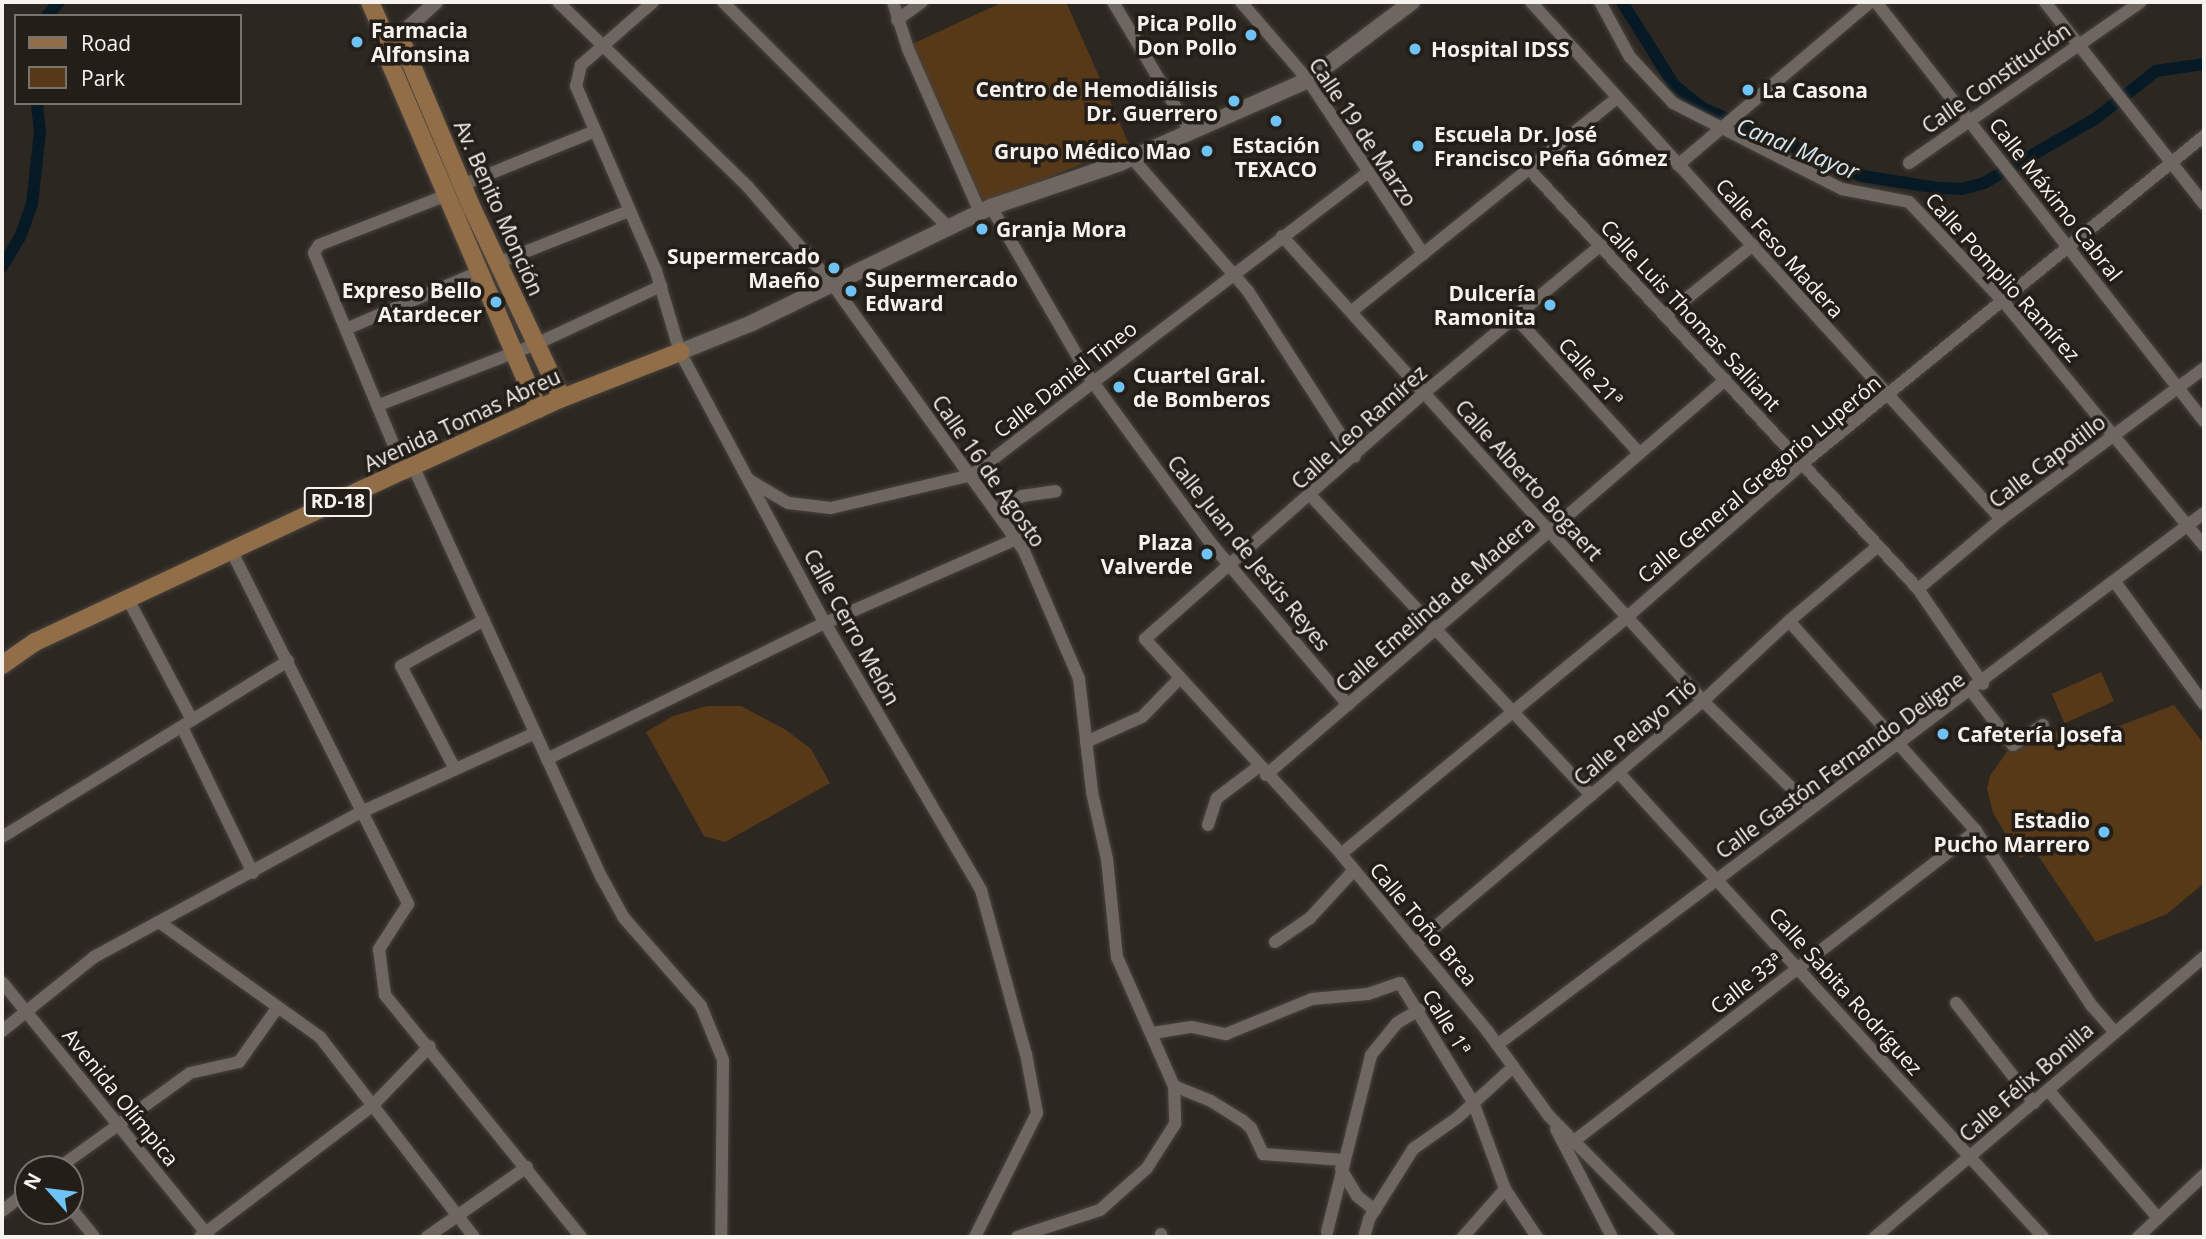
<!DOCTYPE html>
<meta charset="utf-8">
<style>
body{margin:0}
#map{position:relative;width:2206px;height:1239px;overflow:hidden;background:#2d2722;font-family:"Open Sans",sans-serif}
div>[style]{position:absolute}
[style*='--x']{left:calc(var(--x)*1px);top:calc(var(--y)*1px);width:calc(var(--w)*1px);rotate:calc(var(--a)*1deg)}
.green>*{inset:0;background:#573918;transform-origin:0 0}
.canal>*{height:12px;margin:-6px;padding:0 6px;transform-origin:6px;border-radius:6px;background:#061a26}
.roads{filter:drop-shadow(0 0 2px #47423d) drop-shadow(0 0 2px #47423d)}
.minor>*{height:12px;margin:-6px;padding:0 6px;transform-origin:6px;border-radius:6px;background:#6e6760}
.tertiary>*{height:14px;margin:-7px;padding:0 7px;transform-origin:7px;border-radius:7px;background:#6e6760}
.secondary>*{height:16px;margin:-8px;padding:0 8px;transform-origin:8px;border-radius:8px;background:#6e6760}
.primary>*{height:18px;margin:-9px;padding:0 9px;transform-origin:9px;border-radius:9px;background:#926e48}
.dots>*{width:19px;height:19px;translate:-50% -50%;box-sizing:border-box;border:4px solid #241e18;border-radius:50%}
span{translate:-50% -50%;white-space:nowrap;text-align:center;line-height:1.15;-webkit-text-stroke:7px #241e18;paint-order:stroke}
.shield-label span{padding:2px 5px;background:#241e18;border:2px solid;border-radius:5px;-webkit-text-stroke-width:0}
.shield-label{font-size:19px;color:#f6f2ee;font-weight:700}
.poi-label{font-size:21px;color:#f6f2ee;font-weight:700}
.right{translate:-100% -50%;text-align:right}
.left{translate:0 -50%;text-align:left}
.street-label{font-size:21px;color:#f6f2ee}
.water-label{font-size:23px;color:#d5e6f1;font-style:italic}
.frame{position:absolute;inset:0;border:4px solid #f6f2ee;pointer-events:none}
.legend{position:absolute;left:14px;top:14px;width:228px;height:91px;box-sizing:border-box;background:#241e18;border:2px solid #78736e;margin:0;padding:9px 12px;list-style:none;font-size:21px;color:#f6f2ee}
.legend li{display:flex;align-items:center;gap:14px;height:35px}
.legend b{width:35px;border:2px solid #78736e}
.north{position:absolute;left:14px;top:1155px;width:70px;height:70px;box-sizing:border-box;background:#241e18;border:2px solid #78736e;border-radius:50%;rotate:298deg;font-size:19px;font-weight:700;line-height:28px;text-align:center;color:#f6f2ee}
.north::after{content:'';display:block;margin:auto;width:24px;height:32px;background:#6fc2f4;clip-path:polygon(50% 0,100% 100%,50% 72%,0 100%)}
</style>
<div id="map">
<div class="green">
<i style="clip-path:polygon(1003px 2px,1066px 2px,1129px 144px,981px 206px,910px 45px)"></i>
<i style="left:2101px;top:672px;width:32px;height:54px;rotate:66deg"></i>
<i style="clip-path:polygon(2174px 705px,2204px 744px,2204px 883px,2167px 914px,2096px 942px,2035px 851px,2020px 858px,1993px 813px,1987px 789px,1990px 776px,2008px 750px,2057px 731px,2064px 747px)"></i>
<i style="clip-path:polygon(707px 706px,741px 706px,786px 730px,811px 749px,830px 783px,725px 842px,704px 836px,646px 732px,673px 716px)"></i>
</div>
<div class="canal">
<i style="--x:1622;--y:2;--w:98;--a:57.9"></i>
<i style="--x:1674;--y:85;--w:36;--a:39"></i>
<i style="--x:1702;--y:108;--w:174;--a:23"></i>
<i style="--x:1862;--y:176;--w:78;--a:8.9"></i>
<i style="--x:1939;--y:188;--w:23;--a:2"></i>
<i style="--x:1962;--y:189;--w:23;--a:-15"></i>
<i style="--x:1984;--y:183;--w:128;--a:-30"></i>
<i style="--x:2095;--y:119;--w:78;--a:-38.2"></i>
<i style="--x:2156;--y:71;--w:49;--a:-8.3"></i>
<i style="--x:47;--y:16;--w:18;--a:-49"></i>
<i style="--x:2;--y:267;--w:35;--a:-59"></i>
<i style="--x:20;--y:237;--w:35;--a:-70"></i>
<i style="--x:32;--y:204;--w:72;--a:-83.7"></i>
<i style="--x:40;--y:132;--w:29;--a:-96"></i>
</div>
<div class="roads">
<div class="minor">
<i style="--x:558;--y:2;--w:265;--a:44.2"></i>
<i style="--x:748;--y:187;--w:126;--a:48.9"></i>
<i style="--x:831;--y:282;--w:331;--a:54.3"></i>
<i style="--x:1024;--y:551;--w:139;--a:66.7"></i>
<i style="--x:1079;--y:679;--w:114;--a:83.4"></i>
<i style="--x:1092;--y:792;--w:69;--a:77.4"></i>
<i style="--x:1107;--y:859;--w:99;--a:84.2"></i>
<i style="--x:1117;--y:957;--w:141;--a:66.2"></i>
<i style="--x:1174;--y:1086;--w:38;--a:88"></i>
<i style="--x:1175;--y:1124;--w:52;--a:122.5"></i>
<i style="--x:1147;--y:1168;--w:63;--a:138.2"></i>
<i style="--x:1100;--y:1210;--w:87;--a:162"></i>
<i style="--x:653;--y:2;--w:96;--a:138.8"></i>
<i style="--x:581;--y:65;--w:22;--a:103"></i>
<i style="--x:576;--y:86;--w:202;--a:66.6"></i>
<i style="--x:656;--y:271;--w:84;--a:73.5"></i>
<i style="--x:680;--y:352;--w:307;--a:61.9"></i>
<i style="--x:825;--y:623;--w:309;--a:59.7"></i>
<i style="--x:981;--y:890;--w:170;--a:74.7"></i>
<i style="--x:1026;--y:1054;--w:60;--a:79.4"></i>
<i style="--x:1037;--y:1113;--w:139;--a:116.6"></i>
<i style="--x:723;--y:2;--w:318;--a:45"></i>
<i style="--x:893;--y:2;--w:49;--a:72.3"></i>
<i style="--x:908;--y:49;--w:178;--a:66.2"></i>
<i style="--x:1113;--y:2;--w:152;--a:59.2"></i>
<i style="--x:1241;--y:2;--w:103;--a:49.3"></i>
<i style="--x:1308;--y:80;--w:209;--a:56.5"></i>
<i style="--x:1531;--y:2;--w:699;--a:47.73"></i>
<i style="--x:1600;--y:2;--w:63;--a:61.4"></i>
<i style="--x:1630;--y:57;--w:63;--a:46.9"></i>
<i style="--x:1673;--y:103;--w:190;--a:27"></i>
<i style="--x:1842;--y:189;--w:68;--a:11"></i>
<i style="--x:1909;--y:202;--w:137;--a:46.5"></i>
<i style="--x:2003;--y:301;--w:317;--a:50.6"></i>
<i style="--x:1876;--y:2;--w:532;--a:51.95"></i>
<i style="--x:2045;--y:2;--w:257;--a:51.8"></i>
<i style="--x:897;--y:20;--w:31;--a:-36"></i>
<i style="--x:1132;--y:158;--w:176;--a:48.9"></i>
<i style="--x:1248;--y:291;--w:197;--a:57.2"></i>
<i style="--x:1909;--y:163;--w:282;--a:-34.8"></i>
<i style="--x:1678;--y:165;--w:252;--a:-40.3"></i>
<i style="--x:1529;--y:169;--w:572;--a:47.19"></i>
<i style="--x:1918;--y:589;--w:115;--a:55.6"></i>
<i style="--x:462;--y:185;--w:144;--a:-22.1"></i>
<i style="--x:991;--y:207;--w:201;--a:59.9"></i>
<i style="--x:1092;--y:381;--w:198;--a:53.8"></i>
<i style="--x:1209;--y:541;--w:215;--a:49.7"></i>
<i style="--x:1282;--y:236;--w:627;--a:47.84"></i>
<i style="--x:1703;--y:701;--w:150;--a:44.5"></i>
<i style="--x:1601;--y:245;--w:229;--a:140.1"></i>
<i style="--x:1425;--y:392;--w:373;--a:138.6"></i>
<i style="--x:1145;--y:639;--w:291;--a:47.6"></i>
<i style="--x:1341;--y:854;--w:231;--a:50.4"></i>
<i style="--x:1488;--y:1032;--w:104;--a:54"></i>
<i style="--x:1549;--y:1116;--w:170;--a:45.2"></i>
<i style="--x:497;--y:263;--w:142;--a:-21.5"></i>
<i style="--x:1352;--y:311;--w:339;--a:-38.8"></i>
<i style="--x:1666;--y:315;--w:112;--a:-38.8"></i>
<i style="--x:1515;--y:317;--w:184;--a:47.6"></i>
<i style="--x:346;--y:329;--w:145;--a:-23.2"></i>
<i style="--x:379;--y:405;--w:168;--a:-21.2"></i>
<i style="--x:536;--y:344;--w:138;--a:-24.9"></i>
<i style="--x:413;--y:466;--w:453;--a:65.4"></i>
<i style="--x:602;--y:878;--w:46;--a:61.2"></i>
<i style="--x:624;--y:918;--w:117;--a:48.8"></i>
<i style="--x:701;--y:1006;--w:58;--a:67.8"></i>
<i style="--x:723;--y:1060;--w:177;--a:90.6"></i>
<i style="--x:404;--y:470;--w:235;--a:-112.5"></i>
<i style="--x:314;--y:253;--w:9;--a:-58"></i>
<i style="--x:319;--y:245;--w:135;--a:-21.3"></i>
<i style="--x:749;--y:480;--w:45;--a:30.5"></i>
<i style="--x:788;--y:503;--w:43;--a:6.6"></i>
<i style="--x:831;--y:508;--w:145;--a:-13.2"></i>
<i style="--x:972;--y:475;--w:499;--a:-37.4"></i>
<i style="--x:1311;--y:496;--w:410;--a:46.9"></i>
<i style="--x:996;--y:510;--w:30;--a:-28"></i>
<i style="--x:1022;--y:496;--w:34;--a:-8"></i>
<i style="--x:231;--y:550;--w:396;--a:63.4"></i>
<i style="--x:408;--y:904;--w:54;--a:122.8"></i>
<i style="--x:379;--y:949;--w:46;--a:82.6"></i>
<i style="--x:385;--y:995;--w:311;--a:51"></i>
<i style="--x:2115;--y:582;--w:151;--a:53.9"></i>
<i style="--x:1918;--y:589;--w:109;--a:-40.1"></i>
<i style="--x:2001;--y:519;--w:253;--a:-36.6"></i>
<i style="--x:128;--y:599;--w:137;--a:62.1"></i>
<i style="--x:1789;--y:621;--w:281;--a:48.3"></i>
<i style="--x:1976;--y:831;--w:210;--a:56.5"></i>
<i style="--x:2092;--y:1006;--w:33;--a:49"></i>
<i style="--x:1972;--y:692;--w:67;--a:52.3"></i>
<i style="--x:2013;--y:745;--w:36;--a:-34"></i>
<i style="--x:182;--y:727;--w:162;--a:64.1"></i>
<i style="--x:1086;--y:742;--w:61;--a:-24.1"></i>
<i style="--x:1142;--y:717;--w:52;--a:-45.8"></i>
<i style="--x:547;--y:759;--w:309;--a:-26.1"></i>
<i style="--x:825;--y:623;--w:209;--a:-23.7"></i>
<i style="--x:455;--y:769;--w:116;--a:-117.7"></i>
<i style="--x:401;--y:666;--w:95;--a:-29"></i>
<i style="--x:1618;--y:772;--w:630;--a:47.57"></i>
<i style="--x:1266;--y:775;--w:606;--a:-40.71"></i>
<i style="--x:1208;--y:825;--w:28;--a:-72"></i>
<i style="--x:1217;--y:798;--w:51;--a:-37.1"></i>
<i style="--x:2;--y:837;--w:336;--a:-31.6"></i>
<i style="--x:1341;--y:854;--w:370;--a:-39.6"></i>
<i style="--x:1626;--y:618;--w:234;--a:-41.2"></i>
<i style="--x:1802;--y:464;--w:519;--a:-39.21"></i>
<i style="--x:162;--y:924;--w:194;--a:35.6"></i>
<i style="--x:320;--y:1037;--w:252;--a:52.4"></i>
<i style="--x:1275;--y:942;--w:42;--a:-34.4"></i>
<i style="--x:1310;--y:918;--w:65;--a:-47.5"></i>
<i style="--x:1415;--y:944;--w:377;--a:-40.2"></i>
<i style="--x:1703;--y:701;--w:117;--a:-42.9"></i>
<i style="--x:1789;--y:621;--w:115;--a:-40.1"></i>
<i style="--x:2;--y:982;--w:328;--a:50.9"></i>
<i style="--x:1956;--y:1003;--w:127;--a:52"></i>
<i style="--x:2;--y:1031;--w:118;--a:-38.8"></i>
<i style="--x:94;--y:957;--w:302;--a:-28.5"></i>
<i style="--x:359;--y:813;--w:193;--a:-24.4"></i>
<i style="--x:1153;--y:1033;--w:39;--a:-9"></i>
<i style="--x:1192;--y:1027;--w:35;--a:12"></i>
<i style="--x:1226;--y:1034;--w:93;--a:-22.1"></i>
<i style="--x:1312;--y:999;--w:56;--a:-5.1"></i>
<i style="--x:1368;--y:994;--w:34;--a:-19"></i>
<i style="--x:1400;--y:983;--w:140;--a:58.5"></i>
<i style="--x:1473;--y:1102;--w:93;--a:69.8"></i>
<i style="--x:1505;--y:1189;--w:58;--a:56.3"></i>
<i style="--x:1497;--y:1045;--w:885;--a:-36.96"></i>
<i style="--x:1174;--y:1086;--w:40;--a:22"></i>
<i style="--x:1211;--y:1101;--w:36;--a:32"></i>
<i style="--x:1242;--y:1120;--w:12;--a:42"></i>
<i style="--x:1251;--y:1128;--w:29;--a:65"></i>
<i style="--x:1263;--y:1154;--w:80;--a:4.3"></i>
<i style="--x:2048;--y:1090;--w:169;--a:49.3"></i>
<i style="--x:1556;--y:1129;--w:122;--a:62.6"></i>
<i style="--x:1574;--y:1141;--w:508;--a:-37.64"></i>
<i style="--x:57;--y:1169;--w:164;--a:-35.8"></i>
<i style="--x:190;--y:1073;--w:50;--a:-12.7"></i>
<i style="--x:239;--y:1062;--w:67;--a:-54.7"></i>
<i style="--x:1341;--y:1169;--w:31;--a:59"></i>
<i style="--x:1357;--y:1196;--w:23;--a:38"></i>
<i style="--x:70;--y:1207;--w:38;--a:51"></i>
<i style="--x:2;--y:1211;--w:33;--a:-38"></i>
<i style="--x:1327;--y:1232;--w:182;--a:-76"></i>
<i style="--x:1371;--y:1055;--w:41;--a:-50.9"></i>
<i style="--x:1397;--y:1023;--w:26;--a:-31"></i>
<i style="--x:200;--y:1237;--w:216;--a:-37.3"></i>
<i style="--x:372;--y:1106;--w:83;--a:-46"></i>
<i style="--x:427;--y:1237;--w:122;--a:-35"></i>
<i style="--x:1161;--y:1237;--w:3;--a:-90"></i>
<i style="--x:1364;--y:1237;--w:19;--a:-74"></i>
<i style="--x:1369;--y:1219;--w:83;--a:-57.8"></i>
<i style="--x:1413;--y:1149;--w:54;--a:-35.2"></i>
<i style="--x:1457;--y:1118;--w:76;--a:-42.3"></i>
<i style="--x:1463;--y:1237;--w:64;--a:-48.8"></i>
<i style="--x:1875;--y:1237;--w:432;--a:-40.4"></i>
<i style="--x:2138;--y:1237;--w:91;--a:-43.2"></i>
</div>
<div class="tertiary">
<i style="--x:389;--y:45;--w:64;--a:-42.5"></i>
</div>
<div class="secondary">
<i style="--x:680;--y:352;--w:78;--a:-21.9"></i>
<i style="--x:752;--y:323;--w:266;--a:-25.9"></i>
<i style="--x:991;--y:207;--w:136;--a:-18.8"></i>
<i style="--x:1120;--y:163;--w:206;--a:-23.8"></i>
<i style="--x:1308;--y:80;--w:130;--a:-36.9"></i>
</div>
<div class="primary">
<i style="--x:370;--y:2;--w:47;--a:66.2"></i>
<i style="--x:389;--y:45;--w:11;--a:100"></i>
<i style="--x:387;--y:56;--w:384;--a:66.8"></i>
<i style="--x:389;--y:45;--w:15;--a:8"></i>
<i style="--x:404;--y:47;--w:175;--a:67.1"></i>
<i style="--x:472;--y:208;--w:210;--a:64.7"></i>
<i style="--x:2;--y:665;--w:40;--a:-34.9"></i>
<i style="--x:35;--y:642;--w:407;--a:-25"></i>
<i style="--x:404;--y:470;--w:174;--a:-24.5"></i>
<i style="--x:562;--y:398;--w:127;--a:-21.3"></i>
</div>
</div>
<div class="dots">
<i style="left:1251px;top:35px;background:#6fc2f4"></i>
<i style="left:357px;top:42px;background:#6fc2f4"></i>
<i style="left:1415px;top:49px;background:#6fc2f4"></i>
<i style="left:1748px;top:90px;background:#6fc2f4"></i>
<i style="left:1234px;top:101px;background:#6fc2f4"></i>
<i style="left:1276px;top:121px;background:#6fc2f4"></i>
<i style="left:1418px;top:146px;background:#6fc2f4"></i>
<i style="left:1207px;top:151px;background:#6fc2f4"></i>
<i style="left:982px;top:229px;background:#6fc2f4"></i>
<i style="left:834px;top:268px;background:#6fc2f4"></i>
<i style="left:851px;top:291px;background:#6fc2f4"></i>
<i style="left:496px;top:302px;background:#6fc2f4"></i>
<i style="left:1550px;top:305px;background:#6fc2f4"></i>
<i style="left:1119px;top:387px;background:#6fc2f4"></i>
<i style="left:1207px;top:554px;background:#6fc2f4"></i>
<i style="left:1943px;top:734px;background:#6fc2f4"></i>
<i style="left:2104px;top:832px;background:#6fc2f4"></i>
</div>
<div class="shield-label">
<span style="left:338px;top:502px">RD-18</span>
</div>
<div class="poi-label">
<span class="right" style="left:1237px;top:35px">Pica Pollo<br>Don Pollo</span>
<span class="left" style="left:371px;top:42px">Farmacia<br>Alfonsina</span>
<span class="left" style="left:1431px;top:49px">Hospital IDSS</span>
<span class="right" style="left:1218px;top:101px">Centro de Hemodiálisis<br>Dr. Guerrero</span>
<span class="left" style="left:1762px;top:90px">La Casona</span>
<span class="left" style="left:1434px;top:146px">Escuela Dr. José<br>Francisco Peña Gómez</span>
<span style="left:1276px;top:157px">Estación<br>TEXACO</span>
<span class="right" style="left:1191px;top:151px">Grupo Médico Mao</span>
<span class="left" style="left:996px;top:229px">Granja Mora</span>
<span class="right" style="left:820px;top:268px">Supermercado<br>Maeño</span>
<span class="left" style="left:865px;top:291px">Supermercado<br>Edward</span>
<span class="right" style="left:482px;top:302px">Expreso Bello<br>Atardecer</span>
<span class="right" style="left:1536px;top:305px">Dulcería<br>Ramonita</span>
<span class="left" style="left:1133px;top:387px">Cuartel Gral.<br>de Bomberos</span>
<span class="right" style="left:1193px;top:554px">Plaza<br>Valverde</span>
<span class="left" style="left:1957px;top:734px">Cafetería Josefa</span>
<span class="right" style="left:2090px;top:832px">Estadio<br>Pucho Marrero</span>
</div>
<div class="street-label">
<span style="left:1996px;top:78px;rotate:-35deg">Calle Constitución</span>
<span style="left:1363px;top:132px;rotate:56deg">Calle 19 de Marzo</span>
<span style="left:2056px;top:199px;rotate:52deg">Calle Máximo Cabral</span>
<span style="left:499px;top:208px;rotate:66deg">Av. Benito Monción</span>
<span style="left:1780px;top:248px;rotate:48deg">Calle Feso Madera</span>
<span style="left:2003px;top:277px;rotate:48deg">Calle Pomplio Ramírez</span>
<span style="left:1691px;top:315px;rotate:47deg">Calle Luis Thomas Salliant</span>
<span style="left:1591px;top:372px;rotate:48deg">Calle 21ª</span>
<span style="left:1065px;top:379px;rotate:-38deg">Calle Daniel Tineo</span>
<span style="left:462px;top:420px;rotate:-25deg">Avenida Tomas Abreu</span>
<span style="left:1359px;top:427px;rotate:-42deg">Calle Leo Ramírez</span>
<span style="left:2047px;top:461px;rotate:-37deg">Calle Capotillo</span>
<span style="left:989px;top:471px;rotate:55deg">Calle 16 de Agosto</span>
<span style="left:1759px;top:479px;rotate:-40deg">Calle General Gregorio Luperón</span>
<span style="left:1529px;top:480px;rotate:48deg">Calle Alberto Bogaert</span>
<span style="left:1249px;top:553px;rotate:51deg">Calle Juan de Jesús Reyes</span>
<span style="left:1435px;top:604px;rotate:-41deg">Calle Emelinda de Madera</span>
<span style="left:852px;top:627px;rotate:61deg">Calle Cerro Melón</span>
<span style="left:1635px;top:732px;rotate:-40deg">Calle Pelayo Tió</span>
<span style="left:1840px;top:765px;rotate:-36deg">Calle Gastón Fernando Deligne</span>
<span style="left:1424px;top:924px;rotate:50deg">Calle Toño Brea</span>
<span style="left:1746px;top:983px;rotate:-38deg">Calle 33ª</span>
<span style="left:1846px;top:991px;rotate:48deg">Calle Sabita Rodríguez</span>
<span style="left:1447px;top:1022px;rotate:59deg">Calle 1ª</span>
<span style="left:2026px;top:1082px;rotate:-41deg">Calle Félix Bonilla</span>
<span style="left:121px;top:1097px;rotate:51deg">Avenida Olímpica</span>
</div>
<div class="water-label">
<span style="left:1798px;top:148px;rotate:22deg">Canal Mayor</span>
</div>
<div class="frame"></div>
<ul class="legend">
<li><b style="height:9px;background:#926e48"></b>Road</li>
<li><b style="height:19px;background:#573918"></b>Park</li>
</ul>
<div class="north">N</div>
</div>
